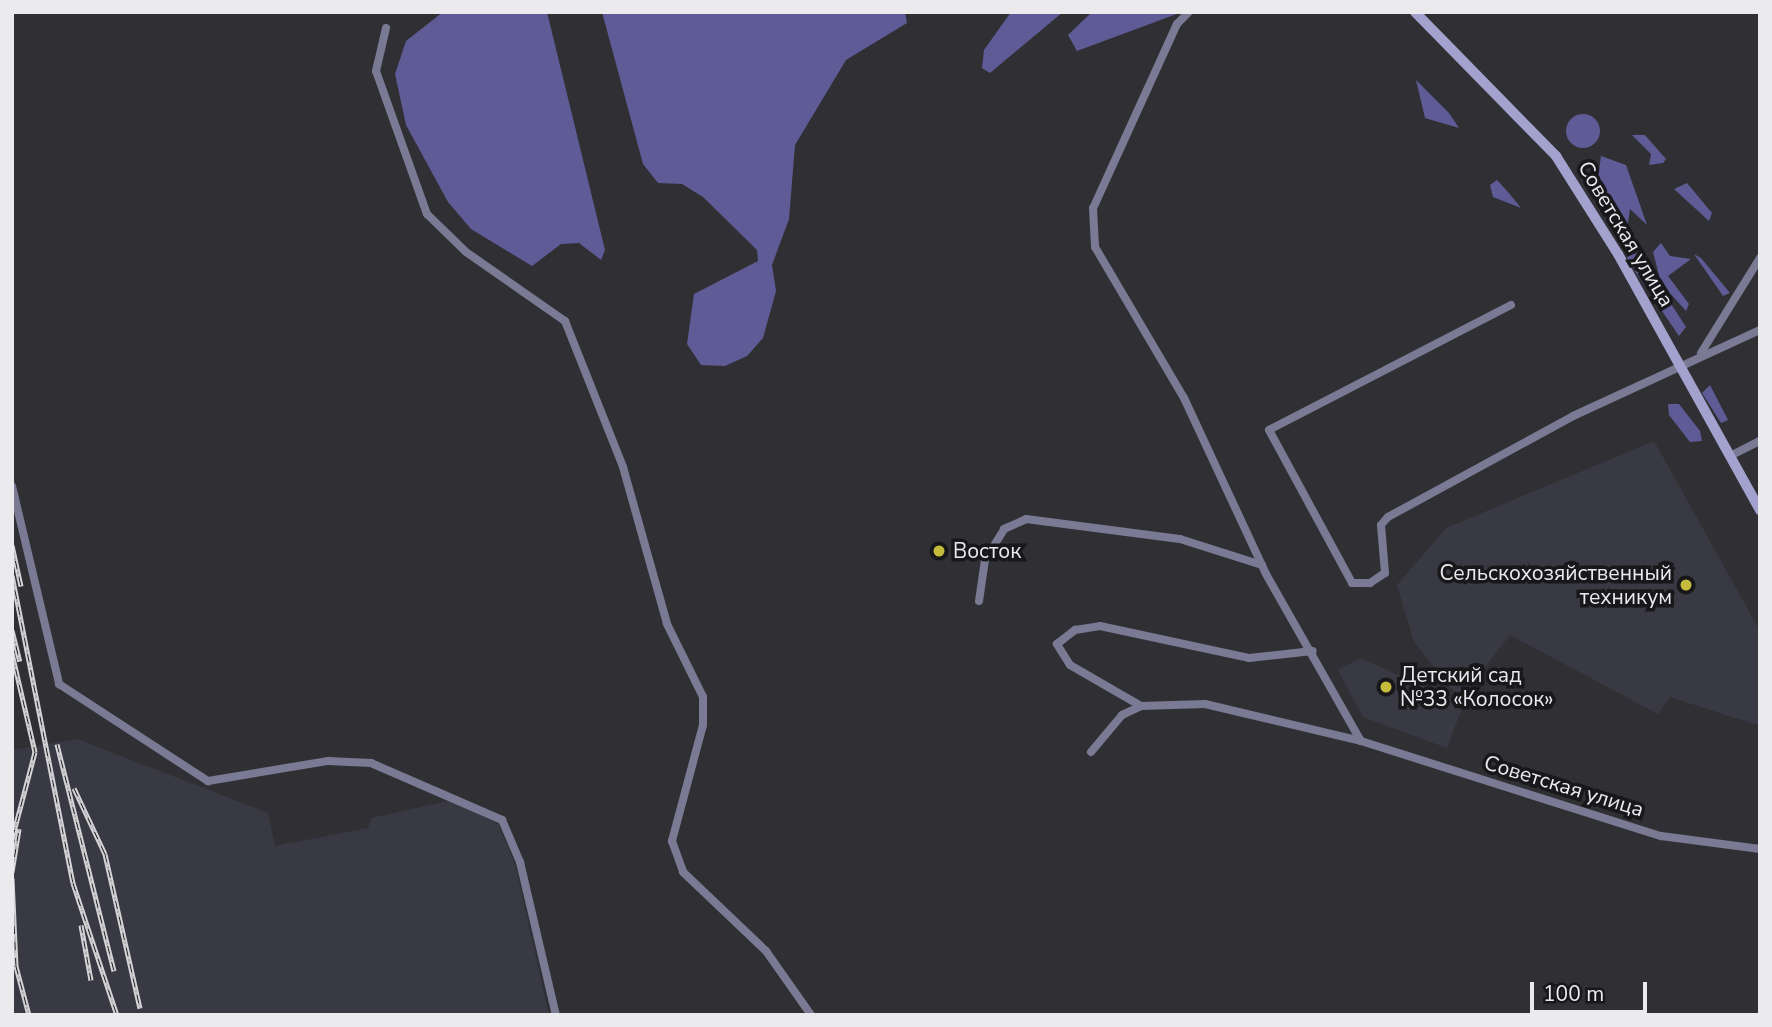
<!DOCTYPE html>
<meta charset="utf-8">
<style>
body{margin:0}
#map{position:relative;width:1772px;height:1027px;overflow:hidden;background:#303034;font-family:"Nunito Sans",sans-serif}
div>[style]{position:absolute}
[style*='--x']{left:calc(var(--x)*1px);top:calc(var(--y)*1px);width:calc(var(--w)*1px);rotate:calc(var(--a)*1deg)}
.built>*{inset:0;background:#393943}
.forest>*{inset:0;background:#5e5b96}
.round{border-radius:50%}
.street>*{height:8px;margin:-4px;padding:0 4px;transform-origin:4px;border-radius:4px;background:#7a7a95}
.secondary>*{height:10px;margin:-5px;padding:0 5px;transform-origin:5px;border-radius:5px;background:#a3a2ce}
.rail>*{height:5px;margin-top:-2.5px;transform-origin:0;background:repeating-linear-gradient(90deg,#18181a 0 8px,#d5d5d8 0 16px);box-sizing:border-box;border-block:2px solid #d5d5d8}
.dots>*{width:19px;height:19px;translate:-50% -50%;box-sizing:border-box;border:4px solid #18181a;border-radius:50%}
span{translate:-50% -50%;white-space:nowrap;text-align:center;line-height:1.15;-webkit-text-stroke:7px #18181a;paint-order:stroke}
.street-label{font-size:21px;color:#ebebee}
.poi-label{font-size:21px;color:#ebebee}
.left{translate:0 -50%;text-align:left}
.right{translate:-100% -50%;text-align:right}
.frame{position:absolute;inset:0;border:14px solid #ebebee;pointer-events:none}
.scale{position:absolute;left:1530px;top:982px;width:117px;height:32px;box-sizing:border-box;border:4px solid #ebebee;border-top:0;padding-left:9px;font-size:21px;line-height:24px;white-space:nowrap;color:#ebebee;-webkit-text-stroke:5px #18181a;paint-order:stroke}
</style>
<div id="map">
<div class="built">
<i style="clip-path:polygon(1654px 441px,1760px 631px,1760px 726px,1670px 697px,1658px 714px,1510px 635px,1460px 699px,1414px 642px,1397px 585px,1446px 528px)"></i>
<i style="clip-path:polygon(1361px 658px,1463px 705px,1447px 748px,1363px 717px,1338px 670px)"></i>
<i style="clip-path:polygon(77px 739px,268px 813px,275px 846px,368px 828px,371px 818px,453px 800px,498px 824px,515px 864px,549px 1015px,12px 1015px,12px 750px)"></i>
</div>
<div class="forest">
<i style="clip-path:polygon(443px 12px,547px 12px,605px 250px,601px 260px,579px 243px,561px 244px,532px 266px,471px 229px,448px 202px,406px 125px,395px 74px,406px 41px)"></i>
<i style="clip-path:polygon(602px 12px,905px 12px,907px 23px,846px 60px,795px 145px,789px 219px,772px 265px,776px 291px,763px 338px,747px 356px,725px 366px,701px 365px,687px 344px,694px 294px,758px 261px,757px 250px,703px 197px,682px 184px,658px 183px,643px 164px)"></i>
<i style="clip-path:polygon(1011px 12px,1063px 12px,990px 73px,982px 68px,984px 50px)"></i>
<i style="clip-path:polygon(1092px 12px,1182px 12px,1077px 51px,1068px 35px)"></i>
<i style="clip-path:polygon(1416px 80px,1449px 113px,1459px 128px,1425px 118px)"></i>
<i class="round" style="left:1566px;top:114px;width:34px;height:34px"></i>
<i style="clip-path:polygon(1632px 135px,1645px 135px,1666px 159px,1663px 163px,1649px 165px,1651px 154px)"></i>
<i style="clip-path:polygon(1601px 156px,1626px 165px,1647px 225px,1630px 209px,1627px 230px,1611px 228px,1595px 198px)"></i>
<i style="clip-path:polygon(1497px 180px,1508px 192px,1521px 208px,1493px 197px,1490px 185px)"></i>
<i style="clip-path:polygon(1687px 183px,1712px 213px,1709px 221px,1674px 189px)"></i>
<i style="clip-path:polygon(1661px 243px,1670px 256px,1691px 259px,1668px 276px,1689px 304px,1686px 311px,1661px 283px,1653px 252px)"></i>
<i style="clip-path:polygon(1638px 253px,1686px 327px,1679px 336px,1628px 261px,1627px 256px)"></i>
<i style="clip-path:polygon(1694px 254px,1701px 258px,1730px 293px,1723px 296px)"></i>
<i style="clip-path:polygon(1710px 385px,1728px 420px,1721px 423px,1702px 393px)"></i>
<i style="clip-path:polygon(1679px 404px,1700px 431px,1702px 441px,1690px 442px,1669px 415px,1668px 404px)"></i>
</div>
<div class="street">
<i style="--x:1189;--y:12;--w:17;--a:135"></i>
<i style="--x:1177;--y:24;--w:202;--a:114.5"></i>
<i style="--x:1093;--y:208;--w:39;--a:87"></i>
<i style="--x:1095;--y:247;--w:175;--a:59.5"></i>
<i style="--x:1184;--y:398;--w:194;--a:65"></i>
<i style="--x:1266;--y:574;--w:192;--a:60.4"></i>
<i style="--x:386;--y:28;--w:44;--a:103.1"></i>
<i style="--x:376;--y:71;--w:152;--a:70.4"></i>
<i style="--x:427;--y:214;--w:54;--a:44.3"></i>
<i style="--x:466;--y:252;--w:121;--a:34.9"></i>
<i style="--x:565;--y:321;--w:157;--a:68.3"></i>
<i style="--x:623;--y:467;--w:163;--a:74.3"></i>
<i style="--x:667;--y:624;--w:81;--a:63.7"></i>
<i style="--x:703;--y:697;--w:28;--a:90"></i>
<i style="--x:703;--y:725;--w:120;--a:105"></i>
<i style="--x:672;--y:841;--w:33;--a:70"></i>
<i style="--x:683;--y:872;--w:115;--a:43.6"></i>
<i style="--x:766;--y:951;--w:78;--a:54.9"></i>
<i style="--x:1511;--y:305;--w:272;--a:152.7"></i>
<i style="--x:1269;--y:430;--w:174;--a:61.5"></i>
<i style="--x:1352;--y:583;--w:18;--a:0"></i>
<i style="--x:1370;--y:583;--w:18;--a:-34"></i>
<i style="--x:1385;--y:573;--w:48;--a:-94.8"></i>
<i style="--x:1381;--y:525;--w:11;--a:-49"></i>
<i style="--x:1388;--y:517;--w:211;--a:-28.6"></i>
<i style="--x:1573;--y:416;--w:206;--a:-24.7"></i>
<i style="--x:1701;--y:353;--w:112;--a:-58.2"></i>
<i style="--x:1730;--y:456;--w:34;--a:-27"></i>
<i style="--x:12;--y:486;--w:204;--a:76.6"></i>
<i style="--x:59;--y:684;--w:178;--a:33.1"></i>
<i style="--x:208;--y:781;--w:122;--a:-9.5"></i>
<i style="--x:328;--y:761;--w:43;--a:2.7"></i>
<i style="--x:371;--y:763;--w:143;--a:23.5"></i>
<i style="--x:502;--y:820;--w:46;--a:66.8"></i>
<i style="--x:520;--y:862;--w:157;--a:76.8"></i>
<i style="--x:979;--y:601;--w:41;--a:-81.7"></i>
<i style="--x:985;--y:560;--w:36;--a:-58"></i>
<i style="--x:1004;--y:529;--w:24;--a:-24"></i>
<i style="--x:1026;--y:519;--w:155;--a:7.4"></i>
<i style="--x:1180;--y:539;--w:86;--a:17.6"></i>
<i style="--x:1141;--y:706;--w:82;--a:-150"></i>
<i style="--x:1070;--y:665;--w:25;--a:-122"></i>
<i style="--x:1057;--y:644;--w:23;--a:-38"></i>
<i style="--x:1075;--y:630;--w:25;--a:-9"></i>
<i style="--x:1100;--y:626;--w:152;--a:12.1"></i>
<i style="--x:1249;--y:658;--w:64;--a:-6.2"></i>
<i style="--x:1091;--y:752;--w:48;--a:-50"></i>
<i style="--x:1122;--y:715;--w:21;--a:-25"></i>
<i style="--x:1141;--y:706;--w:64;--a:-1.8"></i>
<i style="--x:1205;--y:704;--w:160;--a:13.3"></i>
<i style="--x:1361;--y:741;--w:315;--a:17.6"></i>
<i style="--x:1661;--y:836;--w:100;--a:7.5"></i>
</div>
<div class="secondary">
<i style="--x:1415;--y:12;--w:202;--a:45.6"></i>
<i style="--x:1556;--y:156;--w:116;--a:57.7"></i>
<i style="--x:1618;--y:254;--w:293;--a:61"></i>
</div>
<div class="rail">
<i style="--x:12;--y:545;--w:42;--a:77.6"></i>
<i style="--x:12;--y:575;--w:314;--a:78.8"></i>
<i style="--x:73;--y:883;--w:139;--a:71.6"></i>
<i style="--x:12;--y:630;--w:32;--a:76"></i>
<i style="--x:12;--y:653;--w:102;--a:76.9"></i>
<i style="--x:35;--y:752;--w:90;--a:104.8"></i>
<i style="--x:57;--y:744;--w:234;--a:75.9"></i>
<i style="--x:74;--y:788;--w:73;--a:64.8"></i>
<i style="--x:105;--y:854;--w:158;--a:77.2"></i>
<i style="--x:12;--y:872;--w:44;--a:-80.8"></i>
<i style="--x:12;--y:878;--w:88;--a:87.4"></i>
<i style="--x:16;--y:966;--w:51;--a:75.1"></i>
<i style="--x:81;--y:925;--w:56;--a:79.7"></i>
</div>
<div class="dots">
<i style="left:939px;top:551px;background:#c5bc3d"></i>
<i style="left:1686px;top:585px;background:#c5bc3d"></i>
<i style="left:1386px;top:687px;background:#c5bc3d"></i>
</div>
<div class="street-label">
<span style="left:1626px;top:234px;rotate:59deg">Советская улица</span>
<span style="left:1564px;top:786px;rotate:17deg">Советская улица</span>
</div>
<div class="poi-label">
<span class="left" style="left:953px;top:551px">Восток</span>
<span class="right" style="left:1672px;top:585px">Сельскохозяйственный<br>техникум</span>
<span class="left" style="left:1400px;top:687px">Детский сад<br>№33 «Колосок»</span>
</div>
<div class="frame"></div>
<div class="scale">100 m</div>
</div>
